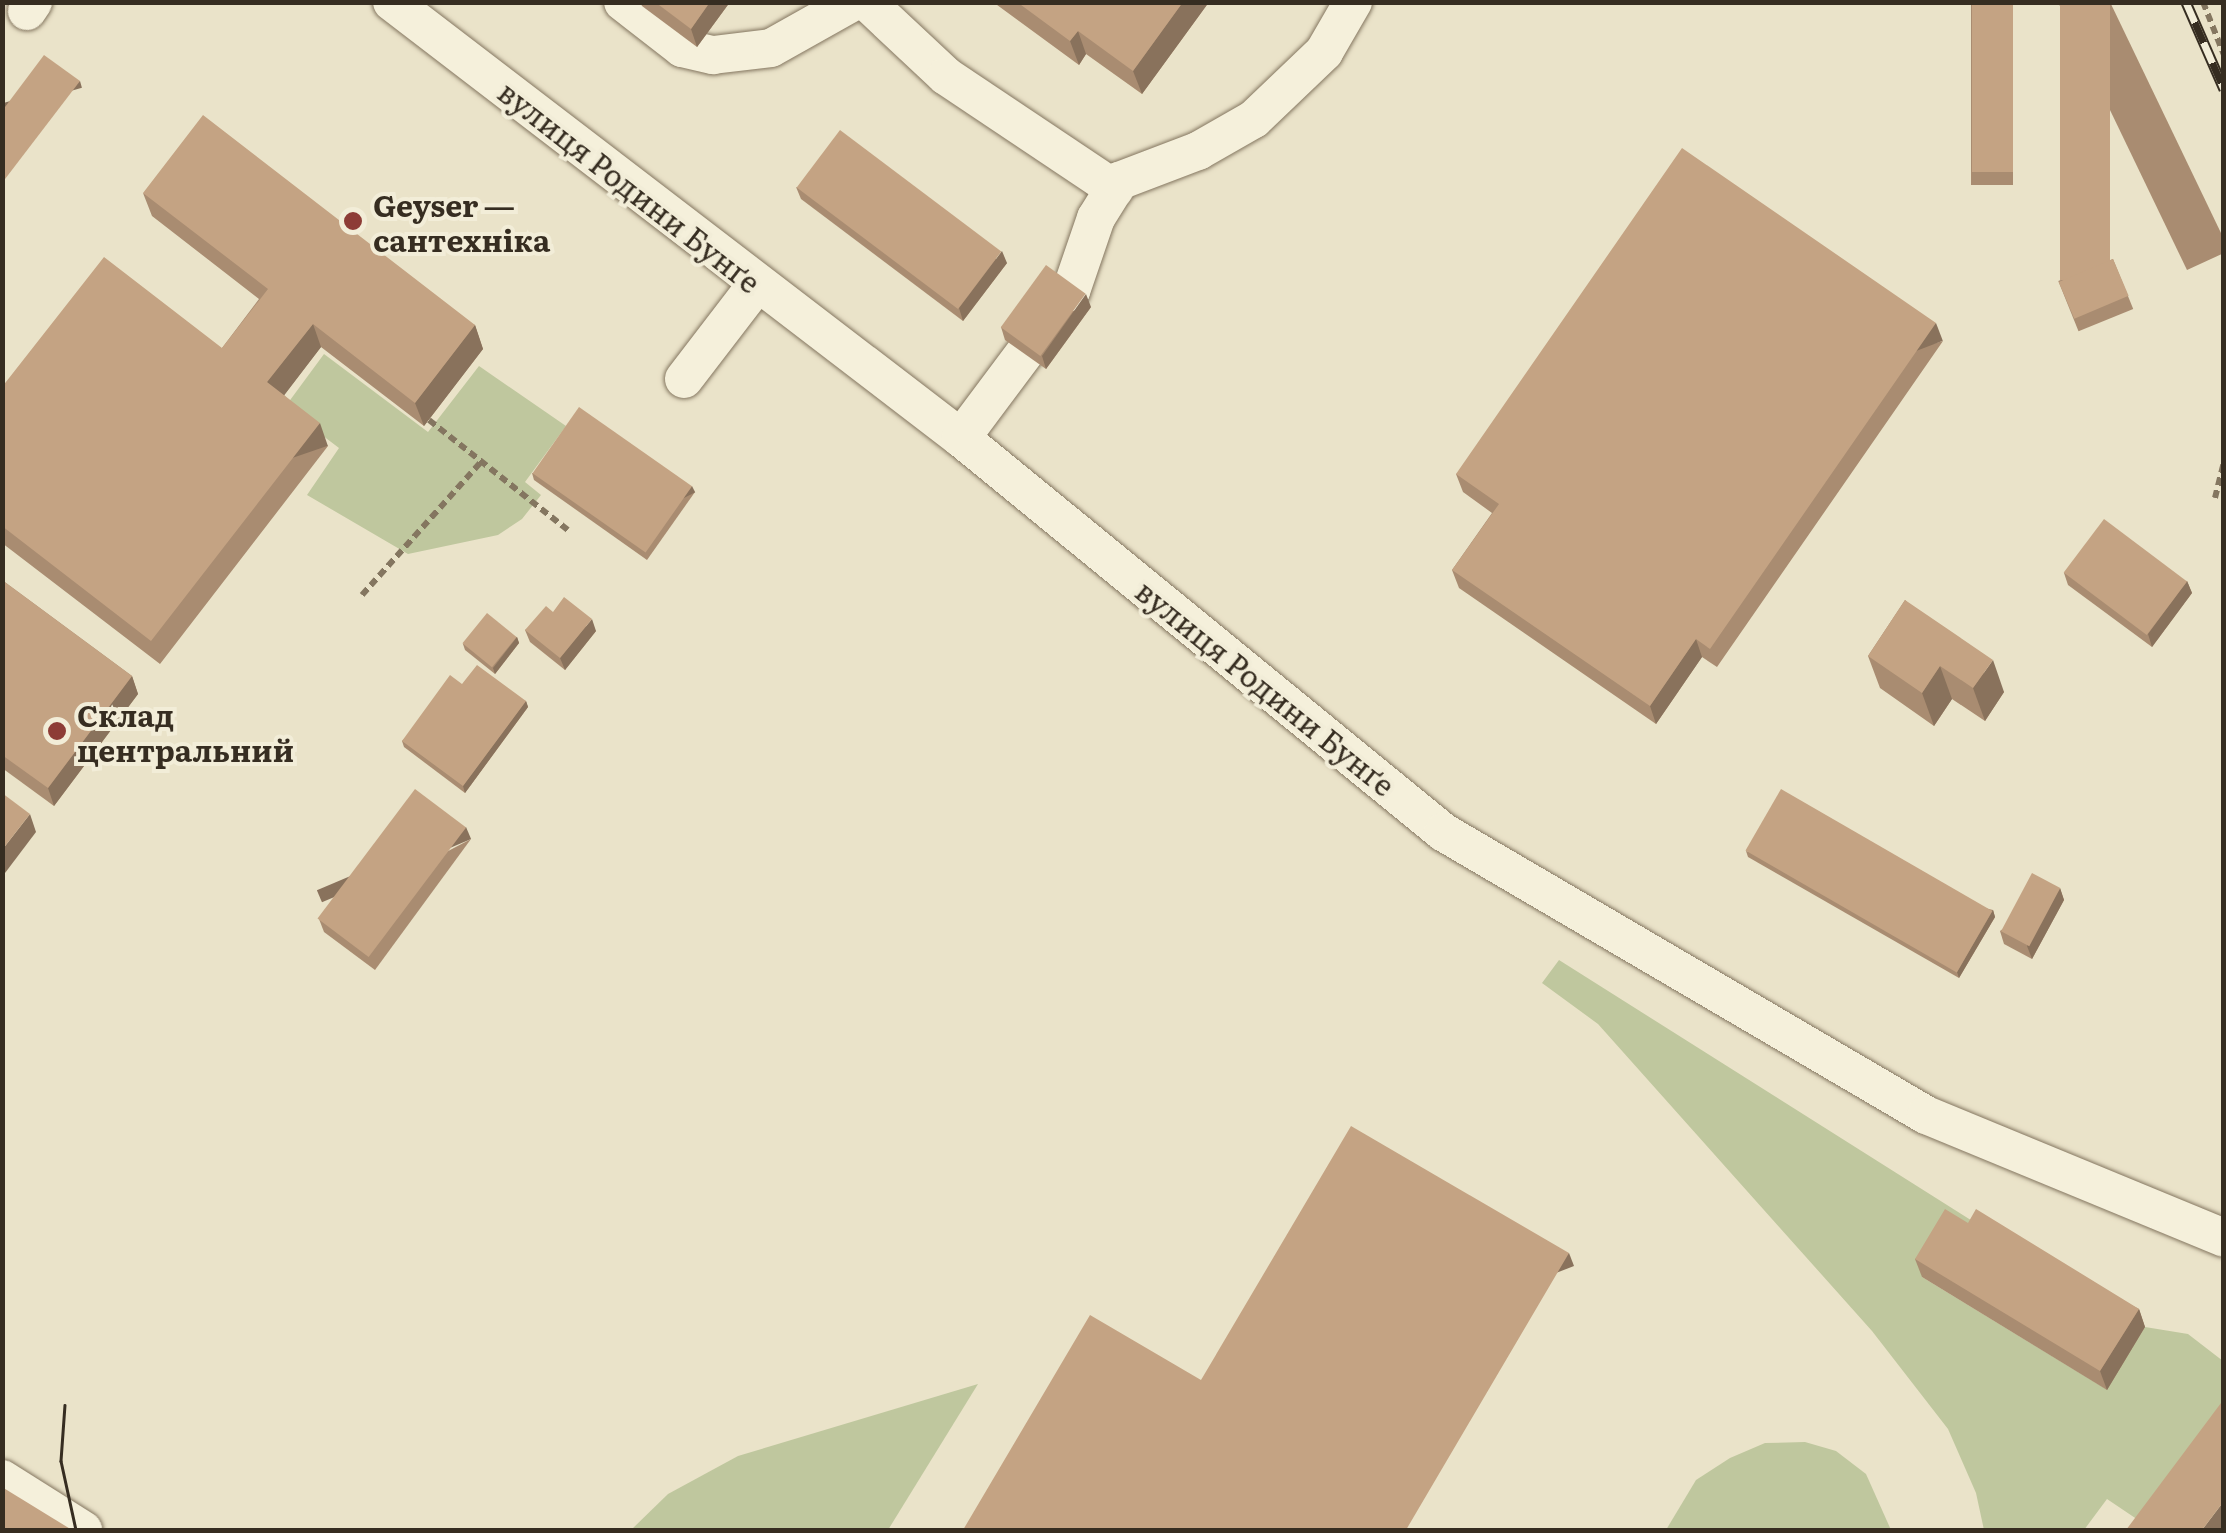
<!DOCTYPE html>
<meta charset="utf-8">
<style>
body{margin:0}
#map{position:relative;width:2226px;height:1533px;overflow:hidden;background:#eae3c9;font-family:Literata,serif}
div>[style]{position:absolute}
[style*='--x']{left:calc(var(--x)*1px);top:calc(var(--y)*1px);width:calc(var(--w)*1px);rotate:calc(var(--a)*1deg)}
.green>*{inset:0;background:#bfc79e}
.path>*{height:6px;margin-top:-3px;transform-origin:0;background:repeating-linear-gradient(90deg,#847660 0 8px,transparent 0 13px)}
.roads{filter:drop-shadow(0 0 2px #847660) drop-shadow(0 0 2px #847660)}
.minor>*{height:38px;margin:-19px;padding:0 19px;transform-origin:19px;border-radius:19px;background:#f5f0db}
.tram>*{height:2.5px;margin:-1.25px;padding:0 1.25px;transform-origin:1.25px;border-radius:1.25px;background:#362d21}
.rail>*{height:11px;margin-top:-5.5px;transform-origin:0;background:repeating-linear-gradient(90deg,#f2edd8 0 22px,#362d21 0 44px);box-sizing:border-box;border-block:2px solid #362d21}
.wall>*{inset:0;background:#a98c71;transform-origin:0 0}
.shaded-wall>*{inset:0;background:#89725c;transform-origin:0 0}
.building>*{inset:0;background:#c4a383;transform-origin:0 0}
.dots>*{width:28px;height:28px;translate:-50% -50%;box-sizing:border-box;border:5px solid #f2edd8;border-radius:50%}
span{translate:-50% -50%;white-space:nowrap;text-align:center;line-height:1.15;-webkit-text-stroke:8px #f2edd8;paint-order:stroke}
.street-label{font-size:30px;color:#362d21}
.poi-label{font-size:30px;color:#362d21;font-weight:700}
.left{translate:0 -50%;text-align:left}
.frame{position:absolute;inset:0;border:5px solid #362d21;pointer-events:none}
</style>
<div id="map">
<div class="green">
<i style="clip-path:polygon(324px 354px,428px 432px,479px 366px,566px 426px,525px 482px,541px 495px,522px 519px,498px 535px,408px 554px,307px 495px,339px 448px,285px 407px)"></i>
<i style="clip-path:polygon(1559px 960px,1985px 1229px,1922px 1277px,2106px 1389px,2145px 1327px,2188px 1334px,2223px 1361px,2223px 1434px,2153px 1530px,2107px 1499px,2084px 1530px,1984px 1530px,1976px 1493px,1948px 1429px,1872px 1331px,1598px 1024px,1542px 983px)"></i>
<i style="clip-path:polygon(978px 1384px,888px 1530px,631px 1530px,668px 1494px,738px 1456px)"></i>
<i style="clip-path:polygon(1805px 1442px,1836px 1451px,1866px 1474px,1891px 1530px,1666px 1530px,1696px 1480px,1730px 1458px,1765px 1443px)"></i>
</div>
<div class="path">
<i style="--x:2203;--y:2;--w:57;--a:68.4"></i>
<i style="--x:429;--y:420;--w:177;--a:38.4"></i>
<i style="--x:2215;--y:498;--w:38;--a:-76"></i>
<i style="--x:362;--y:595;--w:180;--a:-48.2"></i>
</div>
<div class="roads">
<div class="minor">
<i style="--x:392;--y:2;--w:717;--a:37.46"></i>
<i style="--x:961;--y:438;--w:623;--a:39.26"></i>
<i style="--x:1443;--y:832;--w:560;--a:30.37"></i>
<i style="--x:1926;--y:1115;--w:322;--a:22.4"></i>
<i style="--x:623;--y:2;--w:75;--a:37.9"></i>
<i style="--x:682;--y:48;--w:32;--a:13"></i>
<i style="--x:713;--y:55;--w:58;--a:-6.9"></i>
<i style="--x:771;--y:48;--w:94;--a:-29.3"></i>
<i style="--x:867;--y:2;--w:108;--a:43.1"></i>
<i style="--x:946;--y:76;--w:203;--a:33.8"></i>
<i style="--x:27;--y:11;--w:11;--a:-56"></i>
<i style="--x:684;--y:379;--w:120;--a:-52.5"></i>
<i style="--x:961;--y:438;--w:184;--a:-53.2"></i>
<i style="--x:1071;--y:291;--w:77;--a:-71.1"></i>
<i style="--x:1096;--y:218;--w:44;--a:-58.1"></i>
<i style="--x:1119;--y:181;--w:85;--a:-20.8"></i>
<i style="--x:1198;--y:151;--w:64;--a:-29.7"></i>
<i style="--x:1254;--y:119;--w:97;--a:-43.7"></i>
<i style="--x:1324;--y:52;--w:58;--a:-59.9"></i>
<i style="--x:2;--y:1479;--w:96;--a:32.2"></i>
</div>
</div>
<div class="tram">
<i style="--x:65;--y:1405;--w:56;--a:94.1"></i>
<i style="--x:61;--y:1461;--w:71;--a:77.7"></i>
</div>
<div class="rail">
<i style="--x:2186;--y:2;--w:95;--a:66.4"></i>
</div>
<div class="wall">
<i style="clip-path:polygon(640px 2px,730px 2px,697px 47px,642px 6px)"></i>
<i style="clip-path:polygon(993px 2px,1209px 2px,1142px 94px,1086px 54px,1079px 65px)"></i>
<i style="left:1971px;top:2px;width:42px;height:183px"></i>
<i style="clip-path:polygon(2058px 2px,2110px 2px,2221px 233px,2224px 241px,2224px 253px,2187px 270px)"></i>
<i style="clip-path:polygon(796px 187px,1007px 263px,963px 321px,801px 199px)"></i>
<i style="clip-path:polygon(143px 193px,475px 325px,483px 349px,424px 426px,321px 347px,284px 395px,328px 446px,160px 664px,2px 543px,2px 387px,222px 348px,259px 299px,152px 216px)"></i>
<i style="left:2113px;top:259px;width:54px;height:59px;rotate:68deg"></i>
<i style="clip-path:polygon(1091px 307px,1046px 369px,1005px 340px,1001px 327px)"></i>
<i style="clip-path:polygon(1943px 341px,1717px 667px,1702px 657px,1656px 724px,1459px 588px,1452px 570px,1492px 513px,1463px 492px,1456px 474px)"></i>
<i style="clip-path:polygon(532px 473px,695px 492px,647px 560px,534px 480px)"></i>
<i style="clip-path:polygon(2064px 573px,2187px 581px,2192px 593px,2152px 647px,2068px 585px)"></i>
<i style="clip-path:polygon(2px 580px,132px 676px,138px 694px,54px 806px,2px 768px)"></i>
<i style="clip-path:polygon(1905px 600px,2004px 692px,1985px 721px,1952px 699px,1934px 726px,1880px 688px,1868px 656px)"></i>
<i style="clip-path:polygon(553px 612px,596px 631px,565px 670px,530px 642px,525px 630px)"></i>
<i style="clip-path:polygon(517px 637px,519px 643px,495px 674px,465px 650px,463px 644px)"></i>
<i style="clip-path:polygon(462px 684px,526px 701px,528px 707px,465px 793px,404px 747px,402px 741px)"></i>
<i style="clip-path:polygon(471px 839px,375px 970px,324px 932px,319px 919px)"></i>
<i style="clip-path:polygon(1746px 851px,1993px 910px,1995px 917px,1959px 978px,1748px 857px)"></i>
<i style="clip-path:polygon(2060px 888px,2064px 900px,2032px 959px,2004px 944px,2000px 931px)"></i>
<i style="clip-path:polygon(1968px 1223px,2139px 1309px,2145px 1327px,2107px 1390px,1922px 1277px,1915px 1259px)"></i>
</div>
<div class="shaded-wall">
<i style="clip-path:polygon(710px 2px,730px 2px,697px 47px,691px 29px)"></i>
<i style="clip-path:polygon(1183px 2px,1209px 2px,1142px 94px,1133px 71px)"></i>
<i style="clip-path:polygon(1078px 31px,1086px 54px,1079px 65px,1070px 41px)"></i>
<i style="left:80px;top:81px;width:7px;height:128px;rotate:74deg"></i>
<i style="clip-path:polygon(1002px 251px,1007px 263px,963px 321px,959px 308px)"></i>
<i style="clip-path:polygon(1086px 294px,1091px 307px,1046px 369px,1042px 356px)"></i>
<i style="left:1936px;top:323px;width:19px;height:397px;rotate:69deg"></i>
<i style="clip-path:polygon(313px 324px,321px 347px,276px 406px,267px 382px)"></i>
<i style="clip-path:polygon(475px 325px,483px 349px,424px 426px,415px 403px)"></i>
<i style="left:320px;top:423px;width:24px;height:276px;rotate:71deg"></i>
<i style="left:692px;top:486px;width:7px;height:82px;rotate:63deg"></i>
<i style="clip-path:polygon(2187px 581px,2192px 593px,2152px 647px,2148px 634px)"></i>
<i style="clip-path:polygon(592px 619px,596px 631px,565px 670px,560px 658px)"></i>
<i style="clip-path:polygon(517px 637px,519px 643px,495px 674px,493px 668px)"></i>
<i style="clip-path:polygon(1696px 639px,1702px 657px,1656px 724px,1650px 706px)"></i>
<i style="clip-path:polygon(1993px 660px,2004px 692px,1985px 721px,1973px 688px)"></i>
<i style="clip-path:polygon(1940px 666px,1952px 699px,1934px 726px,1922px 693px)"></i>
<i style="clip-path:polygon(132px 676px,138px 694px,54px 806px,48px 788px)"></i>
<i style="clip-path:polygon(526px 701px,528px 707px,465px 793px,463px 786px)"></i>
<i style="clip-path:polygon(30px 814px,36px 832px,2px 877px,2px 850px)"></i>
<i style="left:466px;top:827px;width:13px;height:162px;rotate:67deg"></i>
<i style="clip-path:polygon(2060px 888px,2064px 900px,2032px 959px,2027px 946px)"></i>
<i style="clip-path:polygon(1993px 910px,1995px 917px,1959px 978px,1957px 972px)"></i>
<i style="left:1569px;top:1253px;width:14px;height:321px;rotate:69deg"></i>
<i style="clip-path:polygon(2139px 1309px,2145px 1327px,2107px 1390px,2100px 1371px)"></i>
<i style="clip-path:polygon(2224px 1501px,2224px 1530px,2202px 1530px)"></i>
</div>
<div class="building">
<i style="clip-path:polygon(655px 2px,710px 2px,691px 29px)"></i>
<i style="clip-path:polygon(1017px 2px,1183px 2px,1133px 71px,1078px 31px,1070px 41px)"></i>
<i style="left:1972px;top:2px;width:41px;height:170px"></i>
<i style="left:2060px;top:2px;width:50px;height:278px"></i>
<i style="clip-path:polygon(44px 55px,80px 81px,2px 183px,2px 111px)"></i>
<i style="clip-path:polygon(203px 115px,475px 325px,415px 403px,313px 324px,267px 382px,320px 423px,151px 641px,2px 526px,2px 387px,104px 257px,222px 348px,268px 289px,143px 193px)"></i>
<i style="left:840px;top:130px;width:202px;height:72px;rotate:37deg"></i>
<i style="clip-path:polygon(1682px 148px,1936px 323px,1710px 649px,1696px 639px,1650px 706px,1452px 570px,1499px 504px,1456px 474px)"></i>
<i style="left:2113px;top:259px;width:40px;height:59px;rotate:67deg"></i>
<i style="left:1046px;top:265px;width:49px;height:77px;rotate:36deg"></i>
<i style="left:579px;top:407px;width:138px;height:81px;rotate:35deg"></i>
<i style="left:2104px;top:519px;width:104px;height:67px;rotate:37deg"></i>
<i style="clip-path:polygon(2px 580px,132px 676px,48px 788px,2px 755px)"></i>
<i style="clip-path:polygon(564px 597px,592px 619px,560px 658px,525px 630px,546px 606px,553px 612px)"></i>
<i style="clip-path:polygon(1905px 600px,1993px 660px,1973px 688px,1940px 666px,1922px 693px,1868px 656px)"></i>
<i style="left:487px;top:613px;width:38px;height:39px;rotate:39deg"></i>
<i style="clip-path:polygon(477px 665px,526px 701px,463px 786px,402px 741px,450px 675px,462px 684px)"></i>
<i style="left:415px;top:789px;width:64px;height:162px;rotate:37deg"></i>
<i style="left:1781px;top:789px;width:244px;height:71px;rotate:30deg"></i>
<i style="clip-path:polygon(2px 793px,30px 814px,2px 850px)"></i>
<i style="left:2032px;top:873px;width:32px;height:66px;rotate:28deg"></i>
<i style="clip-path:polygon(1351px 1126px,1569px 1253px,1406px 1530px,963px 1530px,1090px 1315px,1201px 1380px)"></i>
<i style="clip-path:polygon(1945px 1209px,1968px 1223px,1976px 1209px,2139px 1309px,2100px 1371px,1915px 1259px)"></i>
<i style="clip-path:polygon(2224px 1399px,2224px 1501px,2202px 1530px,2126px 1530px)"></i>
<i style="clip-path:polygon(2px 1487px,72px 1530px,2px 1530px)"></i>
</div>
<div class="dots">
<i style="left:353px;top:221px;background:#8d3c36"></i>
<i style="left:57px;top:731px;background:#8d3c36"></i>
</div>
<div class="street-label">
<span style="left:630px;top:186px;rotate:38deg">вулиця Родини Бунґе</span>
<span style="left:1266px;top:687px;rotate:39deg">вулиця Родини Бунґе</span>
</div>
<div class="poi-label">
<span class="left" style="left:373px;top:221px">Geyser —<br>сантехніка</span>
<span class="left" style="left:77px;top:731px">Склад<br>центральний</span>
</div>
<div class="frame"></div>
</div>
